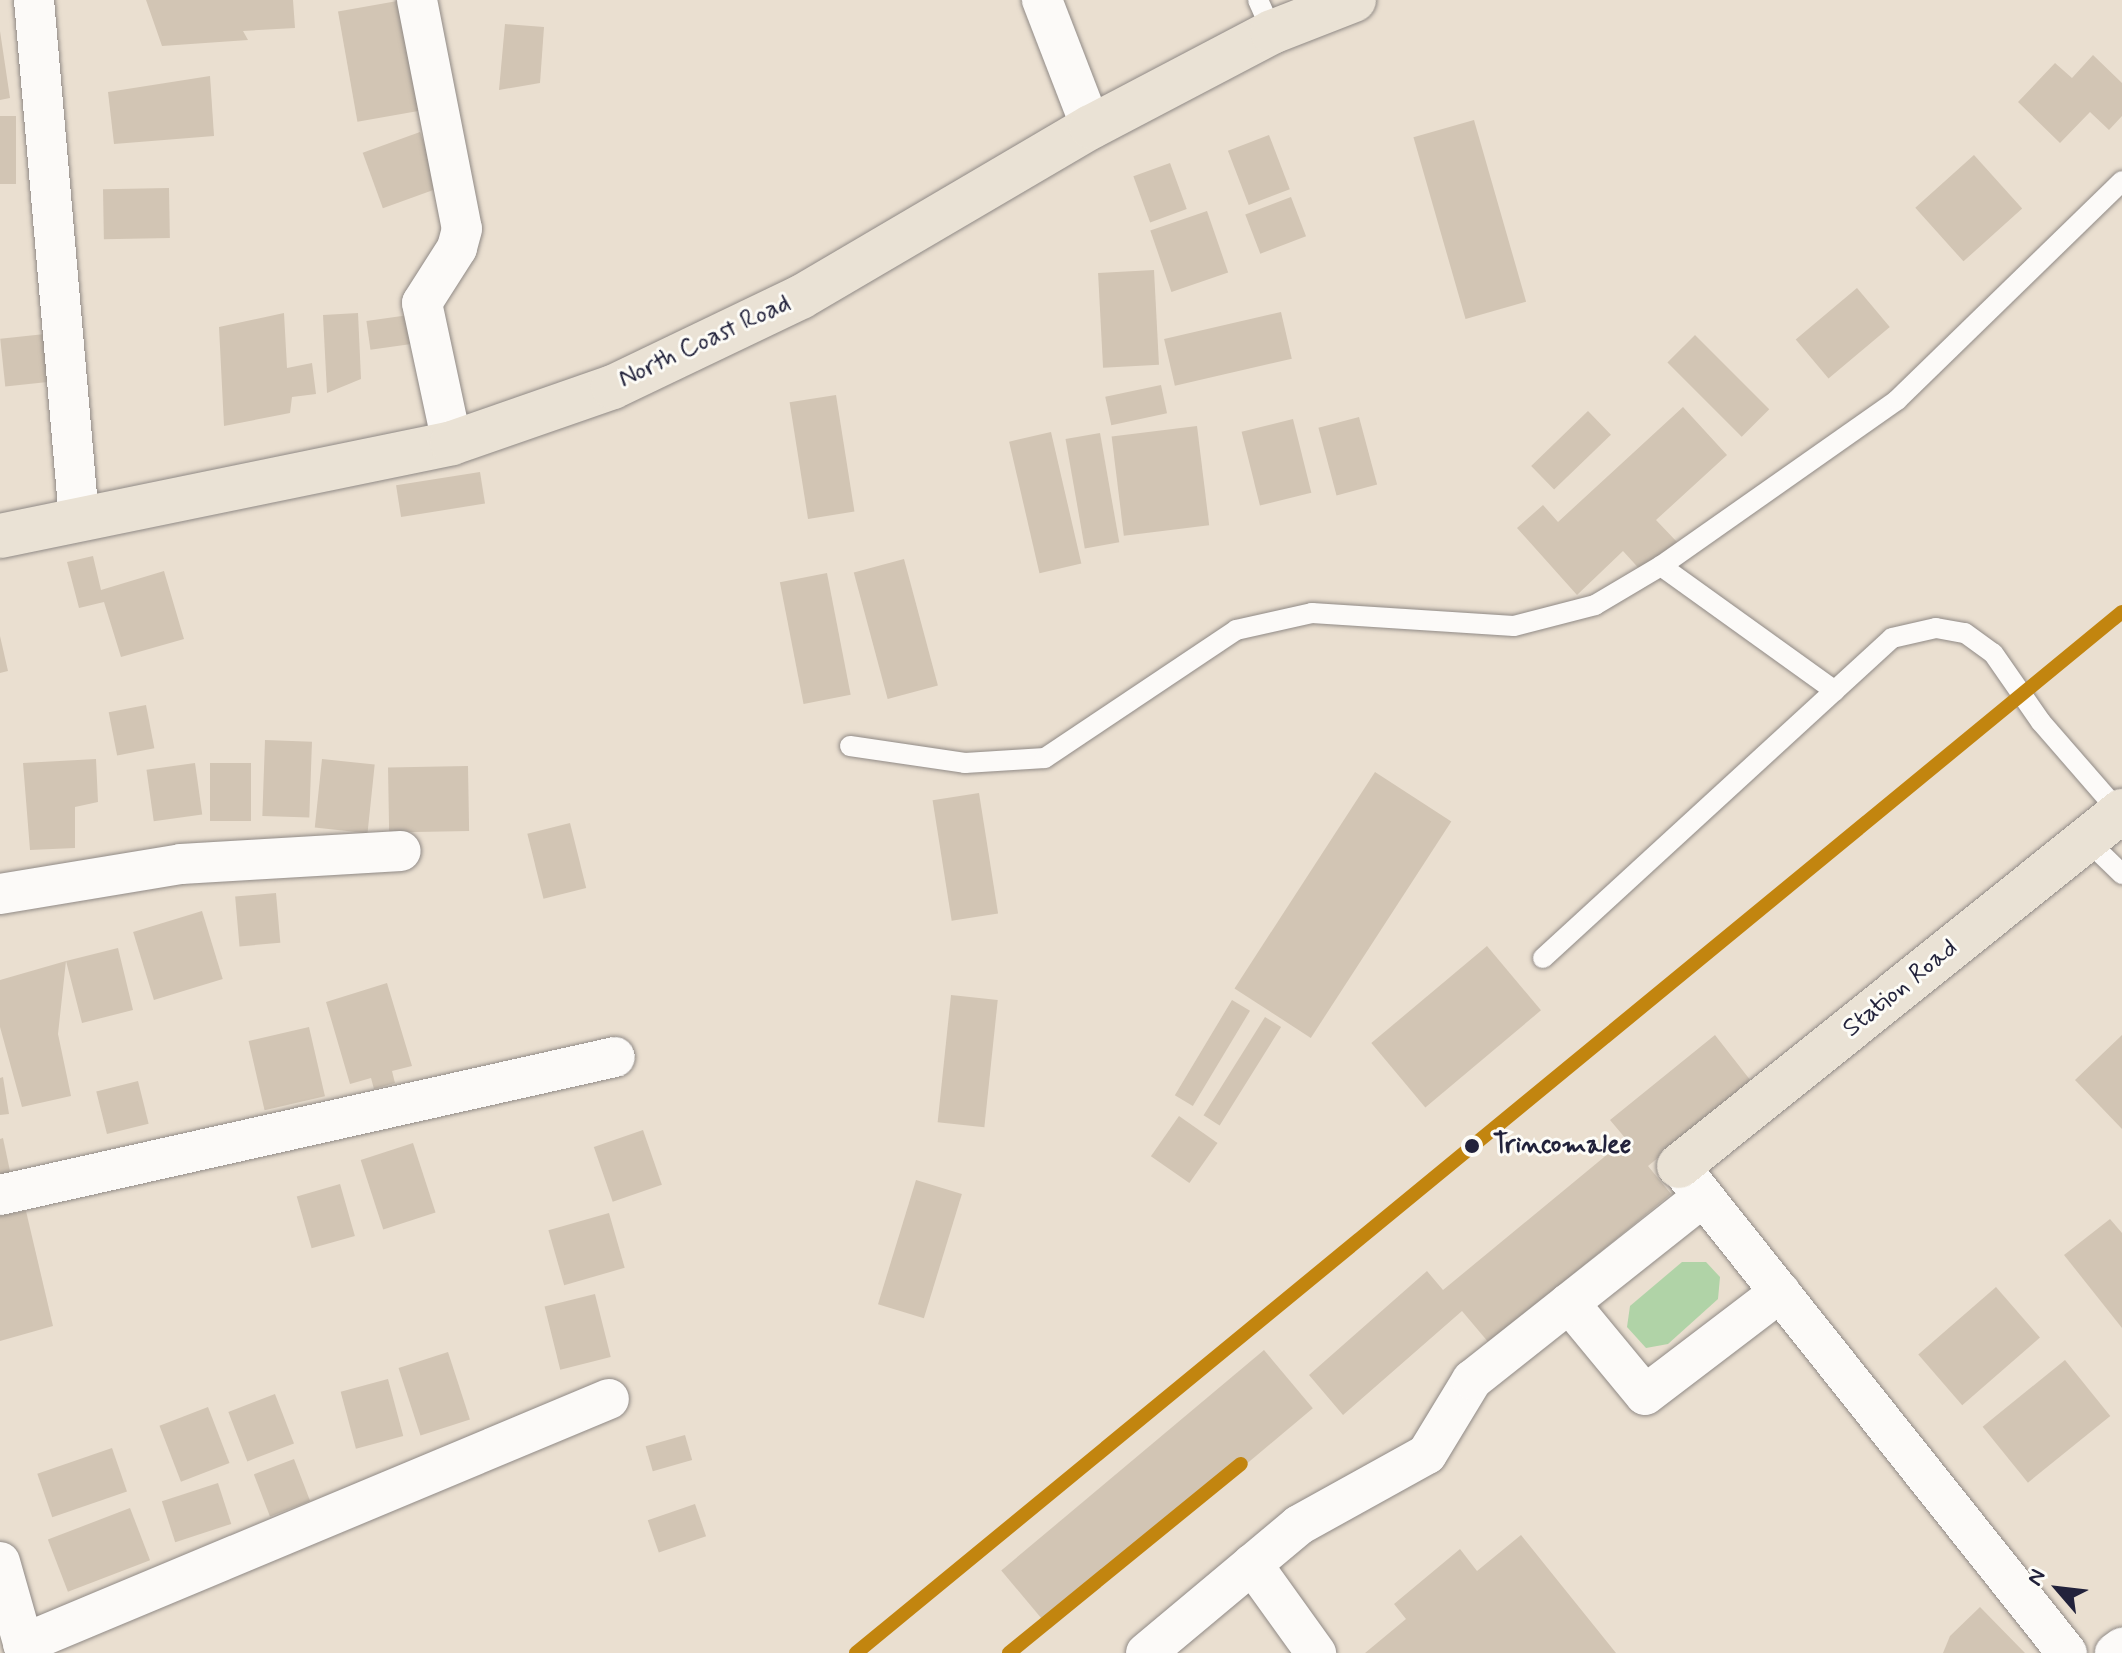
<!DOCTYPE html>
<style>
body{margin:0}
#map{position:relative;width:2122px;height:1653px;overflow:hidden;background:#eadfd0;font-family:Mynerve,sans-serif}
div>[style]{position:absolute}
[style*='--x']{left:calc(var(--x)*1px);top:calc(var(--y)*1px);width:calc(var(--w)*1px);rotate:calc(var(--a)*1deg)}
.green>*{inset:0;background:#b0d3a7}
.building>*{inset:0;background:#d2c5b4;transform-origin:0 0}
.roads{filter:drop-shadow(0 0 2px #908a86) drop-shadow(0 0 2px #908a86)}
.service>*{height:20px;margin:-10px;padding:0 10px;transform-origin:10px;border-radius:10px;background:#fcfaf8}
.minor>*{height:40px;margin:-20px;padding:0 20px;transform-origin:20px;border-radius:20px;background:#fcfaf8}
.primary>*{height:44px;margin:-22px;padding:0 22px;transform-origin:22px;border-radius:22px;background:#eae2d5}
.rail>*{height:9px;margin-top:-4.5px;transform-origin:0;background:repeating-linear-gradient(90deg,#fdfcf7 0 18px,#b4b2b3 0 36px);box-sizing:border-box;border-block:2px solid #b4b2b3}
.rail-1>*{height:14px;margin:-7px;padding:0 7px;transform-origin:7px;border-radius:7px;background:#c2850f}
.dots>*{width:22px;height:22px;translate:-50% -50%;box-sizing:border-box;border:4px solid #fdfcf7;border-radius:50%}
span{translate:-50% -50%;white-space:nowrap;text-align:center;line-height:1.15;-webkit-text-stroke:6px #fdfcf7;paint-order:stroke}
.street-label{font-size:26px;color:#22223b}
.stop-label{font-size:26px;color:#22223b;font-weight:700}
.left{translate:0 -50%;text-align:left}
.north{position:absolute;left:2018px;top:1549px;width:80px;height:80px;-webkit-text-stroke:6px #fdfcf7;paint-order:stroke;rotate:298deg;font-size:22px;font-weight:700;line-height:32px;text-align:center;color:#22223b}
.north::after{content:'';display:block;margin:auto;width:28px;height:36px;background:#22223b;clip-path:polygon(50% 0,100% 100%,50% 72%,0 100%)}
</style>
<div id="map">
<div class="green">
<i style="clip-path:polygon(1682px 1262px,1706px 1262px,1720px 1277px,1718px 1299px,1668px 1344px,1646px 1348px,1627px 1327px,1630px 1306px)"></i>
</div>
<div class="building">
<i style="clip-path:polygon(146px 0,293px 0,295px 28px,243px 31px,248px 40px,162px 46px)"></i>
<i style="left:403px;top:0;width:112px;height:66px;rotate:80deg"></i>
<i style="clip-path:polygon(505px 24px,544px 27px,540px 83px,499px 90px)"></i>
<i style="clip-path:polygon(0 31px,10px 98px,0 100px)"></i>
<i style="clip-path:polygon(2093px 55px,2122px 83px,2122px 116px,2109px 130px,2090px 112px,2060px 143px,2018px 102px,2055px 63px,2072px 78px)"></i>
<i style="clip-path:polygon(210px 76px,214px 136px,114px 144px,108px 92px)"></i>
<i style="left:0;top:116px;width:16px;height:68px"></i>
<i style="left:1474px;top:120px;width:189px;height:63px;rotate:74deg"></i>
<i style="left:420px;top:132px;width:59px;height:61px;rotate:70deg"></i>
<i style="left:1269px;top:135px;width:58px;height:44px;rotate:69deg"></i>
<i style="left:1974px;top:155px;width:72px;height:79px;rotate:48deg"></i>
<i style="left:1170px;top:163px;width:49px;height:39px;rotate:70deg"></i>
<i style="left:169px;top:188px;width:50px;height:66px;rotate:89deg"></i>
<i style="left:1291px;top:197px;width:42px;height:49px;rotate:69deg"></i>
<i style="left:1207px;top:211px;width:65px;height:60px;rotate:71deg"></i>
<i style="left:1154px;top:270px;width:95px;height:56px;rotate:87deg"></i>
<i style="left:1857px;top:288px;width:51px;height:80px;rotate:50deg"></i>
<i style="left:1281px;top:312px;width:48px;height:120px;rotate:77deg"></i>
<i style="clip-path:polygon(284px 313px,287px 368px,312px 363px,316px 394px,292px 397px,290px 413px,224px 426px,219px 327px)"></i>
<i style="clip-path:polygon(358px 313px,361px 379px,327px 393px,323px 315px)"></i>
<i style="left:409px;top:315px;width:29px;height:43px;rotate:82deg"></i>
<i style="left:45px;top:334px;width:48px;height:45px;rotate:84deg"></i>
<i style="left:1695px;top:335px;width:105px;height:39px;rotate:45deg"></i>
<i style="left:1161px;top:385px;width:29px;height:57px;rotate:78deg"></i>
<i style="left:836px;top:395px;width:118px;height:47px;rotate:81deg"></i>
<i style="clip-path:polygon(1683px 407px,1727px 455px,1656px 520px,1678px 543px,1644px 574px,1623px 551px,1577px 595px,1517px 528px,1543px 505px,1558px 522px)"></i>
<i style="left:1588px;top:411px;width:33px;height:79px;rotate:46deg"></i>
<i style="left:1359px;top:417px;width:70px;height:42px;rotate:75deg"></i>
<i style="left:1293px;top:419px;width:76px;height:53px;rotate:76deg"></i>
<i style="left:1197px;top:426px;width:100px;height:86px;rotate:83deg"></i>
<i style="left:1051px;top:432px;width:135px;height:43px;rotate:77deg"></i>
<i style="left:1100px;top:433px;width:111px;height:35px;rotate:80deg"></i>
<i style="left:480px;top:472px;width:32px;height:85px;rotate:81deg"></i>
<i style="clip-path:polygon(93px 556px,101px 590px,164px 571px,184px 639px,121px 657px,104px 602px,79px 608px,67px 562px)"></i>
<i style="left:904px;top:559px;width:131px;height:52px;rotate:75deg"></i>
<i style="left:827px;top:573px;width:124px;height:48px;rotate:79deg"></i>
<i style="clip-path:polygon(0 636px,8px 671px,0 673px)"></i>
<i style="left:146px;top:705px;width:44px;height:38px;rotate:79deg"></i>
<i style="left:265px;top:740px;width:47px;height:76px;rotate:2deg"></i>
<i style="clip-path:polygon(96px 759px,98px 802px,75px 807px,75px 848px,30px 850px,23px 763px)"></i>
<i style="left:322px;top:759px;width:53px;height:69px;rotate:6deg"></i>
<i style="left:195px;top:763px;width:52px;height:49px;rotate:82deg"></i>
<i style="left:210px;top:763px;width:41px;height:58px"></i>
<i style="left:468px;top:766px;width:65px;height:80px;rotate:89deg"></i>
<i style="left:1375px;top:772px;width:91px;height:258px;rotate:33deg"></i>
<i style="left:979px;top:793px;width:122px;height:47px;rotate:81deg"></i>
<i style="left:570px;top:823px;width:67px;height:44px;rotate:76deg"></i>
<i style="left:276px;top:893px;width:50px;height:41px;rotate:85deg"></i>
<i style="left:202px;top:911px;width:71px;height:72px;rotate:73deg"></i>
<i style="left:1487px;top:946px;width:84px;height:151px;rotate:50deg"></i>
<i style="clip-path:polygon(118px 948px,133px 1010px,82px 1023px,66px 961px,58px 1034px,71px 1096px,22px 1107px,0 1027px,0 980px,66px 961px)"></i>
<i style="clip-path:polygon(387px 983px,412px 1066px,392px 1071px,395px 1083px,374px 1089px,371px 1078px,350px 1084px,326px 1002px)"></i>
<i style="left:951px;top:995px;width:47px;height:128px;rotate:6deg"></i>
<i style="left:1232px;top:1000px;width:21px;height:111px;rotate:31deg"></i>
<i style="left:1265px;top:1017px;width:19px;height:116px;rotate:32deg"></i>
<i style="left:309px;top:1027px;width:71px;height:62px;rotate:77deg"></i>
<i style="clip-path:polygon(1715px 1035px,1751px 1081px,1648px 1166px,1671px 1194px,1489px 1343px,1462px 1311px,1343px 1415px,1309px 1375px,1427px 1271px,1443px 1290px,1626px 1139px,1610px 1120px)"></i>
<i style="clip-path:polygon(2122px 1035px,2122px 1129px,2075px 1080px)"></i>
<i style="clip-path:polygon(3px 1077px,9px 1114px,0 1115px,0 1078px)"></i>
<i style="left:138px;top:1081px;width:44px;height:43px;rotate:76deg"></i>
<i style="left:1179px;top:1116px;width:47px;height:49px;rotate:35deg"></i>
<i style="left:643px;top:1130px;width:58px;height:52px;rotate:71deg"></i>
<i style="clip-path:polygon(3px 1138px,11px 1176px,0 1179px,0 1139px)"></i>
<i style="left:413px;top:1143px;width:73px;height:55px;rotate:72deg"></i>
<i style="left:916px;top:1180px;width:48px;height:130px;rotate:17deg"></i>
<i style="left:340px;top:1184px;width:54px;height:45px;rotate:74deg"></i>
<i style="clip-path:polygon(26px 1211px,53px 1326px,0 1341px,0 1216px)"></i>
<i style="left:609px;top:1213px;width:57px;height:63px;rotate:74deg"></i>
<i style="clip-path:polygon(2110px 1219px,2122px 1233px,2122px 1328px,2064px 1255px)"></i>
<i style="left:1996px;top:1287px;width:67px;height:103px;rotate:49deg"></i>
<i style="left:595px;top:1294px;width:65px;height:52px;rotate:76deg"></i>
<i style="left:1264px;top:1350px;width:76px;height:343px;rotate:50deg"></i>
<i style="left:448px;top:1352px;width:71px;height:52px;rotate:72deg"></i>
<i style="left:2065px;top:1360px;width:72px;height:106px;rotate:51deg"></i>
<i style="left:388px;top:1379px;width:59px;height:49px;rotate:75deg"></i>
<i style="left:275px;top:1394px;width:53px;height:50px;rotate:69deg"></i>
<i style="left:208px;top:1407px;width:60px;height:52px;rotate:69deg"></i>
<i style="left:685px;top:1435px;width:26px;height:41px;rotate:74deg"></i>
<i style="left:112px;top:1448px;width:46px;height:79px;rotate:71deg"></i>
<i style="left:294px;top:1459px;width:45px;height:43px;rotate:69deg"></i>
<i style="left:218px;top:1483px;width:43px;height:59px;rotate:72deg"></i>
<i style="left:695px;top:1504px;width:34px;height:50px;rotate:71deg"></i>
<i style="left:130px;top:1508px;width:56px;height:88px;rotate:69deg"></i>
<i style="clip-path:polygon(1521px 1535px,1616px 1653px,1365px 1653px,1406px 1619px,1394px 1604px,1460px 1549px,1477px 1571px)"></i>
<i style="clip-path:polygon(1980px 1607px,2025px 1653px,1943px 1653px,1950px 1636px)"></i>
</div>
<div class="roads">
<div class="service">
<i style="--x:1258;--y:0;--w:35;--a:66"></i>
<i style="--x:1661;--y:566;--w:214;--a:35.7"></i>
<i style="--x:850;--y:746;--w:116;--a:8.4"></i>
<i style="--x:965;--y:763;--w:80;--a:-3.6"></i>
<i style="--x:1045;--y:758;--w:230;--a:-33.8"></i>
<i style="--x:1236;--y:630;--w:78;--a:-12.6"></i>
<i style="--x:1312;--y:613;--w:202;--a:3.7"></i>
<i style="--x:1514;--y:626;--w:84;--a:-14.5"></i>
<i style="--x:1595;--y:605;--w:77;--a:-30.6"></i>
<i style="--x:1661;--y:566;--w:289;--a:-35.1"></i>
<i style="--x:1897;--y:400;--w:314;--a:-44.2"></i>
<i style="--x:2087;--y:840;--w:49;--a:44.2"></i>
<i style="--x:1543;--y:958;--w:473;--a:-42.5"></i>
<i style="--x:1892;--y:638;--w:45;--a:-12.8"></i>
<i style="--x:1936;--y:628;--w:29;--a:10"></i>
<i style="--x:1965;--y:633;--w:34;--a:36"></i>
<i style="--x:1993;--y:653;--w:84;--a:55.2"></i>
<i style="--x:2041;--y:722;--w:121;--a:49"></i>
</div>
<div class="minor">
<i style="--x:34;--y:0;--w:520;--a:85.04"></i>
<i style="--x:417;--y:0;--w:233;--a:78.9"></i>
<i style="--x:462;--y:229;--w:20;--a:105"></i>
<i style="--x:457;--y:248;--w:65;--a:122.5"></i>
<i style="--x:422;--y:303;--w:143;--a:77.9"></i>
<i style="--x:1042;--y:0;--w:136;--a:68.9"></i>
<i style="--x:0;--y:894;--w:183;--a:-9.4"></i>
<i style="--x:181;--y:864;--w:220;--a:-3.4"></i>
<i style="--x:1688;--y:1177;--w:608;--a:51.47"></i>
<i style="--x:0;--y:1195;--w:630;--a:-12.65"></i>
<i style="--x:1569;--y:1303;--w:119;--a:50.4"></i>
<i style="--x:1645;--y:1395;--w:170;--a:-37.3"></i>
<i style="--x:0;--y:1562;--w:95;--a:74.1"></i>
<i style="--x:1252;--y:1564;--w:110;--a:54.3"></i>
<i style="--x:23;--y:1644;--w:635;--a:-22.69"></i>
<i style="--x:1146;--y:1653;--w:199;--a:-39.9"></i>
<i style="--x:1299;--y:1525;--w:146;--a:-29"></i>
<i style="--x:1427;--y:1454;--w:87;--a:-58.7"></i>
<i style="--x:1472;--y:1380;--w:295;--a:-38.4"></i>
<i style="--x:2115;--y:1653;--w:9;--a:-36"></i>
</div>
<div class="primary">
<i style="--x:0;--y:536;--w:461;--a:-11.6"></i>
<i style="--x:452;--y:443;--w:170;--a:-19.2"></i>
<i style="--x:613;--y:387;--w:208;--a:-25.6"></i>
<i style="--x:801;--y:297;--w:336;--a:-30.4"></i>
<i style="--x:1091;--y:127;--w:204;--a:-27.7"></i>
<i style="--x:1272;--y:32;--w:88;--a:-21.3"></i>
<i style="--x:1679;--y:1166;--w:568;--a:-38.71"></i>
</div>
</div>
<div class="rail">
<i style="--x:856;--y:1653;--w:1639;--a:-39.43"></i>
<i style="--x:1009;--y:1653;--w:299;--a:-39.2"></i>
</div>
<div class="rail-1">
<i style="--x:856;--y:1653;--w:1639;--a:-39.43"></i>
<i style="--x:1009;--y:1653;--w:299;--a:-39.2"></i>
</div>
<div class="dots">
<i style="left:1472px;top:1146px;background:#22223b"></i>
</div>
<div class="street-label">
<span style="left:705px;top:342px;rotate:-25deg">North Coast Road</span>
<span style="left:1901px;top:989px;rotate:-39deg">Station Road</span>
</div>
<div class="stop-label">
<span class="left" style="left:1493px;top:1146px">Trincomalee</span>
</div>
<div class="north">N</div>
</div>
